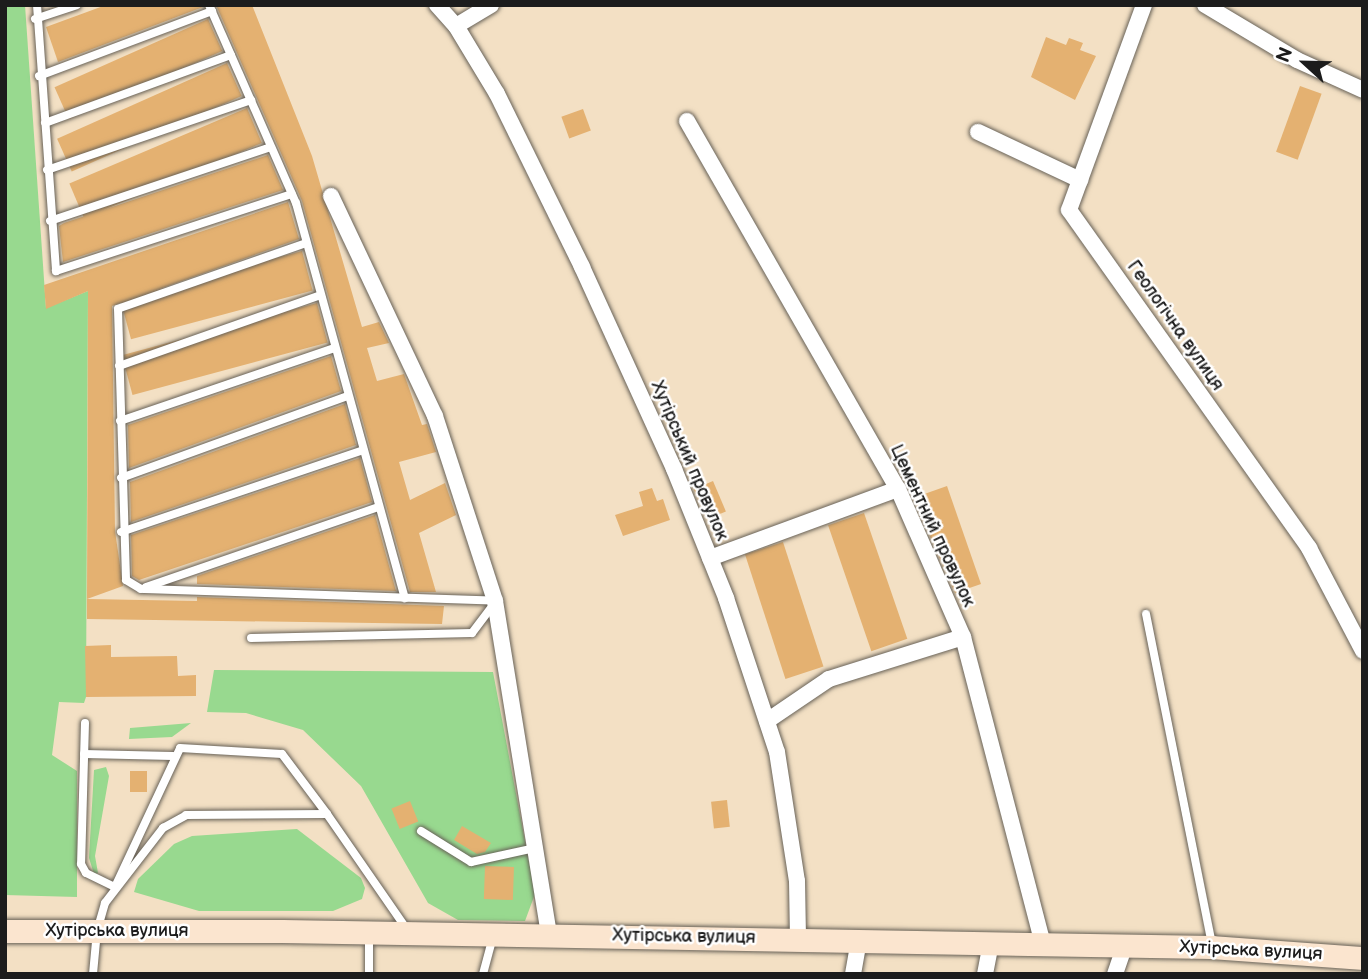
<!DOCTYPE html>
<meta charset="utf-8">
<style>
body{margin:0}
#map{position:relative;width:1368px;height:979px;overflow:hidden;background:#f3e0c4;font-family:"Balsamiq Sans",sans-serif}
div>[style]{position:absolute}
[style*='--x']{left:calc(var(--x)*1px);top:calc(var(--y)*1px);width:calc(var(--w)*1px);rotate:calc(var(--a)*1deg)}
.green>*{inset:0;background:#98d98f}
.building>*{inset:0;background:#e4b171;transform-origin:0 0}
.roads{filter:drop-shadow(0 0 2px #676157) drop-shadow(0 0 2px #676157)}
.service>*{height:8px;margin:-4px;padding:0 4px;transform-origin:4px;border-radius:4px;background:#fff}
.minor>*{height:16px;margin:-8px;padding:0 8px;transform-origin:8px;border-radius:8px;background:#fff}
.secondary>*{height:23px;margin:-11.5px;padding:0 11.5px;transform-origin:11.5px;border-radius:11.5px;background:#fbe5cf}
span{translate:-50% -50%;white-space:nowrap;text-align:center;line-height:1.15;-webkit-text-stroke:5px #fff;paint-order:stroke}
.street-label{font-size:18px;color:#1c1c1c}
.frame{position:absolute;inset:0;border:7px solid #1c1c1c;pointer-events:none}
.north{position:absolute;left:1270px;top:28px;width:70px;height:70px;-webkit-text-stroke:5px #fff;paint-order:stroke;rotate:292deg;font-size:19px;font-weight:700;line-height:28px;text-align:center;color:#1c1c1c}
.north::after{content:'';display:block;margin:auto;width:24px;height:32px;background:#1c1c1c;clip-path:polygon(50% 0,100% 100%,50% 72%,0 100%)}
</style>
<div id="map">
<div class="green">
<i style="clip-path:polygon(5px 5px,25px 5px,46px 308px,88px 291px,86px 697px,84px 703px,59px 702px,52px 755px,77px 771px,77px 897px,5px 895px)"></i>
<i style="clip-path:polygon(214px 670px,493px 672px,535px 894px,525px 921px,458px 920px,428px 903px,361px 786px,303px 730px,246px 713px,207px 712px)"></i>
<i style="clip-path:polygon(191px 723px,172px 737px,129px 739px,130px 728px)"></i>
<i style="clip-path:polygon(106px 767px,109px 776px,95px 856px,98px 873px,94px 874px,89px 858px,94px 770px)"></i>
<i style="clip-path:polygon(297px 829px,361px 878px,365px 888px,362px 899px,333px 911px,199px 911px,134px 892px,138px 879px,174px 844px,192px 836px)"></i>
</div>
<div class="building">
<i style="clip-path:polygon(106px 5px,203px 5px,203px 7px,58px 62px,46px 27px)"></i>
<i style="clip-path:polygon(216px 5px,252px 5px,312px 156px,362px 327px,379px 322px,389px 343px,367px 348px,377px 381px,404px 374px,422px 425px,427px 424px,436px 452px,399px 462px,410px 500px,445px 483px,456px 515px,419px 533px,436px 592px,410px 592px,302px 201px)"></i>
<i style="left:208px;top:19px;width:35px;height:168px;rotate:66deg"></i>
<i style="clip-path:polygon(1046px 37px,1066px 45px,1069px 38px,1083px 43px,1080px 50px,1096px 56px,1075px 100px,1031px 77px)"></i>
<i style="left:227px;top:63px;width:36px;height:186px;rotate:66deg"></i>
<i style="left:1300px;top:86px;width:23px;height:70px;rotate:20deg"></i>
<i style="left:247px;top:108px;width:38px;height:193px;rotate:67deg"></i>
<i style="left:583px;top:109px;width:23px;height:23px;rotate:70deg"></i>
<i style="clip-path:polygon(268px 155px,283px 190px,63px 262px,59px 226px,64px 223px)"></i>
<i style="clip-path:polygon(288px 202px,299px 239px,112px 306px,115px 531px,123px 586px,87px 599px,88px 291px,46px 309px,44px 285px)"></i>
<i style="left:302px;top:251px;width:41px;height:188px;rotate:75deg"></i>
<i style="left:317px;top:303px;width:41px;height:202px;rotate:75deg"></i>
<i style="clip-path:polygon(331px 356px,341px 391px,129px 468px,128px 425px)"></i>
<i style="clip-path:polygon(345px 404px,356px 445px,131px 522px,130px 482px)"></i>
<i style="clip-path:polygon(360px 458px,372px 502px,139px 580px,132px 576px,131px 535px)"></i>
<i style="left:713px;top:481px;width:33px;height:21px;rotate:67deg"></i>
<i style="clip-path:polygon(947px 486px,981px 584px,955px 593px,913px 498px)"></i>
<i style="clip-path:polygon(652px 488px,657px 501px,663px 499px,670px 520px,623px 536px,615px 515px,643px 506px,639px 492px)"></i>
<i style="left:864px;top:513px;width:133px;height:38px;rotate:71deg"></i>
<i style="clip-path:polygon(375px 515px,396px 591px,197px 584px,197px 576px)"></i>
<i style="left:783px;top:542px;width:131px;height:40px;rotate:72deg"></i>
<i style="clip-path:polygon(197px 597px,444px 606px,442px 624px,87px 619px,87px 599px,197px 601px)"></i>
<i style="clip-path:polygon(111px 645px,111px 657px,177px 656px,178px 676px,196px 675px,196px 696px,86px 697px,85px 646px)"></i>
<i style="left:130px;top:771px;width:17px;height:21px"></i>
<i style="left:727px;top:800px;width:27px;height:16px;rotate:84deg"></i>
<i style="left:410px;top:801px;width:22px;height:20px;rotate:68deg"></i>
<i style="clip-path:polygon(462px 826px,491px 843px,485px 852px,477px 854px,454px 840px)"></i>
<i style="left:485px;top:866px;width:29px;height:33px;rotate:2deg"></i>
</div>
<div class="roads">
<div class="service">
<i style="--x:37;--y:5;--w:267;--a:85.9"></i>
<i style="--x:56;--y:271;--w:248;--a:-18.1"></i>
<i style="--x:209;--y:5;--w:216;--a:66.3"></i>
<i style="--x:296;--y:203;--w:410;--a:74.6"></i>
<i style="--x:35;--y:19;--w:44;--a:-18.4"></i>
<i style="--x:39;--y:76;--w:185;--a:-20.6"></i>
<i style="--x:45;--y:123;--w:198;--a:-20.1"></i>
<i style="--x:47;--y:170;--w:216;--a:-18.9"></i>
<i style="--x:50;--y:221;--w:233;--a:-18.5"></i>
<i style="--x:306;--y:243;--w:199;--a:160.7"></i>
<i style="--x:118;--y:309;--w:271;--a:88.3"></i>
<i style="--x:126;--y:580;--w:17;--a:31"></i>
<i style="--x:141;--y:589;--w:354;--a:1.9"></i>
<i style="--x:119;--y:366;--w:214;--a:-19.4"></i>
<i style="--x:120;--y:421;--w:227;--a:-18.8"></i>
<i style="--x:121;--y:478;--w:241;--a:-19.9"></i>
<i style="--x:121;--y:532;--w:256;--a:-18.7"></i>
<i style="--x:146;--y:587;--w:245;--a:-19"></i>
<i style="--x:1146;--y:614;--w:337;--a:78.7"></i>
<i style="--x:251;--y:638;--w:221;--a:-1.3"></i>
<i style="--x:472;--y:633;--w:39;--a:-53"></i>
<i style="--x:85;--y:723;--w:141;--a:91.6"></i>
<i style="--x:81;--y:864;--w:10;--a:61"></i>
<i style="--x:86;--y:873;--w:32;--a:26"></i>
<i style="--x:115;--y:887;--w:153;--a:-64.9"></i>
<i style="--x:180;--y:748;--w:102;--a:3.4"></i>
<i style="--x:282;--y:754;--w:75;--a:53.1"></i>
<i style="--x:84;--y:754;--w:89;--a:1.3"></i>
<i style="--x:421;--y:831;--w:59;--a:31.8"></i>
<i style="--x:471;--y:862;--w:66;--a:-12.3"></i>
<i style="--x:93;--y:974;--w:43;--a:-84.7"></i>
<i style="--x:97;--y:931;--w:29;--a:-74"></i>
<i style="--x:105;--y:903;--w:95;--a:-52.3"></i>
<i style="--x:163;--y:828;--w:26;--a:-29"></i>
<i style="--x:186;--y:815;--w:141;--a:-0.4"></i>
<i style="--x:327;--y:814;--w:142;--a:55.3"></i>
<i style="--x:369;--y:974;--w:39;--a:-90"></i>
<i style="--x:483;--y:974;--w:39;--a:-75"></i>
</div>
<div class="minor">
<i style="--x:437;--y:5;--w:28;--a:48"></i>
<i style="--x:456;--y:26;--w:79;--a:58.9"></i>
<i style="--x:497;--y:94;--w:193;--a:63.8"></i>
<i style="--x:582;--y:267;--w:222;--a:65.5"></i>
<i style="--x:674;--y:469;--w:139;--a:68"></i>
<i style="--x:726;--y:598;--w:162;--a:71.7"></i>
<i style="--x:777;--y:752;--w:131;--a:81.2"></i>
<i style="--x:797;--y:881;--w:59;--a:89"></i>
<i style="--x:1144;--y:5;--w:218;--a:110.1"></i>
<i style="--x:1069;--y:210;--w:415;--a:54.6"></i>
<i style="--x:1309;--y:548;--w:116;--a:62.3"></i>
<i style="--x:1205;--y:5;--w:107;--a:30.9"></i>
<i style="--x:1297;--y:60;--w:72;--a:24.4"></i>
<i style="--x:456;--y:26;--w:41;--a:-31"></i>
<i style="--x:687;--y:121;--w:424;--a:60.2"></i>
<i style="--x:898;--y:489;--w:162;--a:66.3"></i>
<i style="--x:963;--y:637;--w:317;--a:75.4"></i>
<i style="--x:978;--y:132;--w:113;--a:25.2"></i>
<i style="--x:331;--y:196;--w:243;--a:64.7"></i>
<i style="--x:435;--y:416;--w:194;--a:72"></i>
<i style="--x:495;--y:601;--w:338;--a:80.8"></i>
<i style="--x:710;--y:558;--w:200;--a:-20.2"></i>
<i style="--x:767;--y:721;--w:75;--a:-34.1"></i>
<i style="--x:829;--y:679;--w:140;--a:-17.4"></i>
<i style="--x:853;--y:974;--w:34;--a:-80"></i>
<i style="--x:985;--y:974;--w:32;--a:-79"></i>
<i style="--x:1115;--y:974;--w:31;--a:-71"></i>
</div>
<div class="secondary">
<i style="--x:5;--y:931;--w:277;--a:0"></i>
<i style="--x:282;--y:931;--w:930;--a:0.99"></i>
<i style="--x:1212;--y:947;--w:151;--a:4.2"></i>
</div>
</div>
<div class="street-label">
<span style="left:1175px;top:326px;rotate:55deg">Геологічна вулиця</span>
<span style="left:689px;top:461px;rotate:67deg">Хутірський провулок</span>
<span style="left:932px;top:526px;rotate:65deg">Цементний провулок</span>
<span style="left:117px;top:931px">Хутірська вулиця</span>
<span style="left:684px;top:937px;rotate:1deg">Хутірська вулиця</span>
<span style="left:1251px;top:951px;rotate:3deg">Хутірська вулиця</span>
</div>
<div class="frame"></div>
<div class="north">N</div>
</div>
